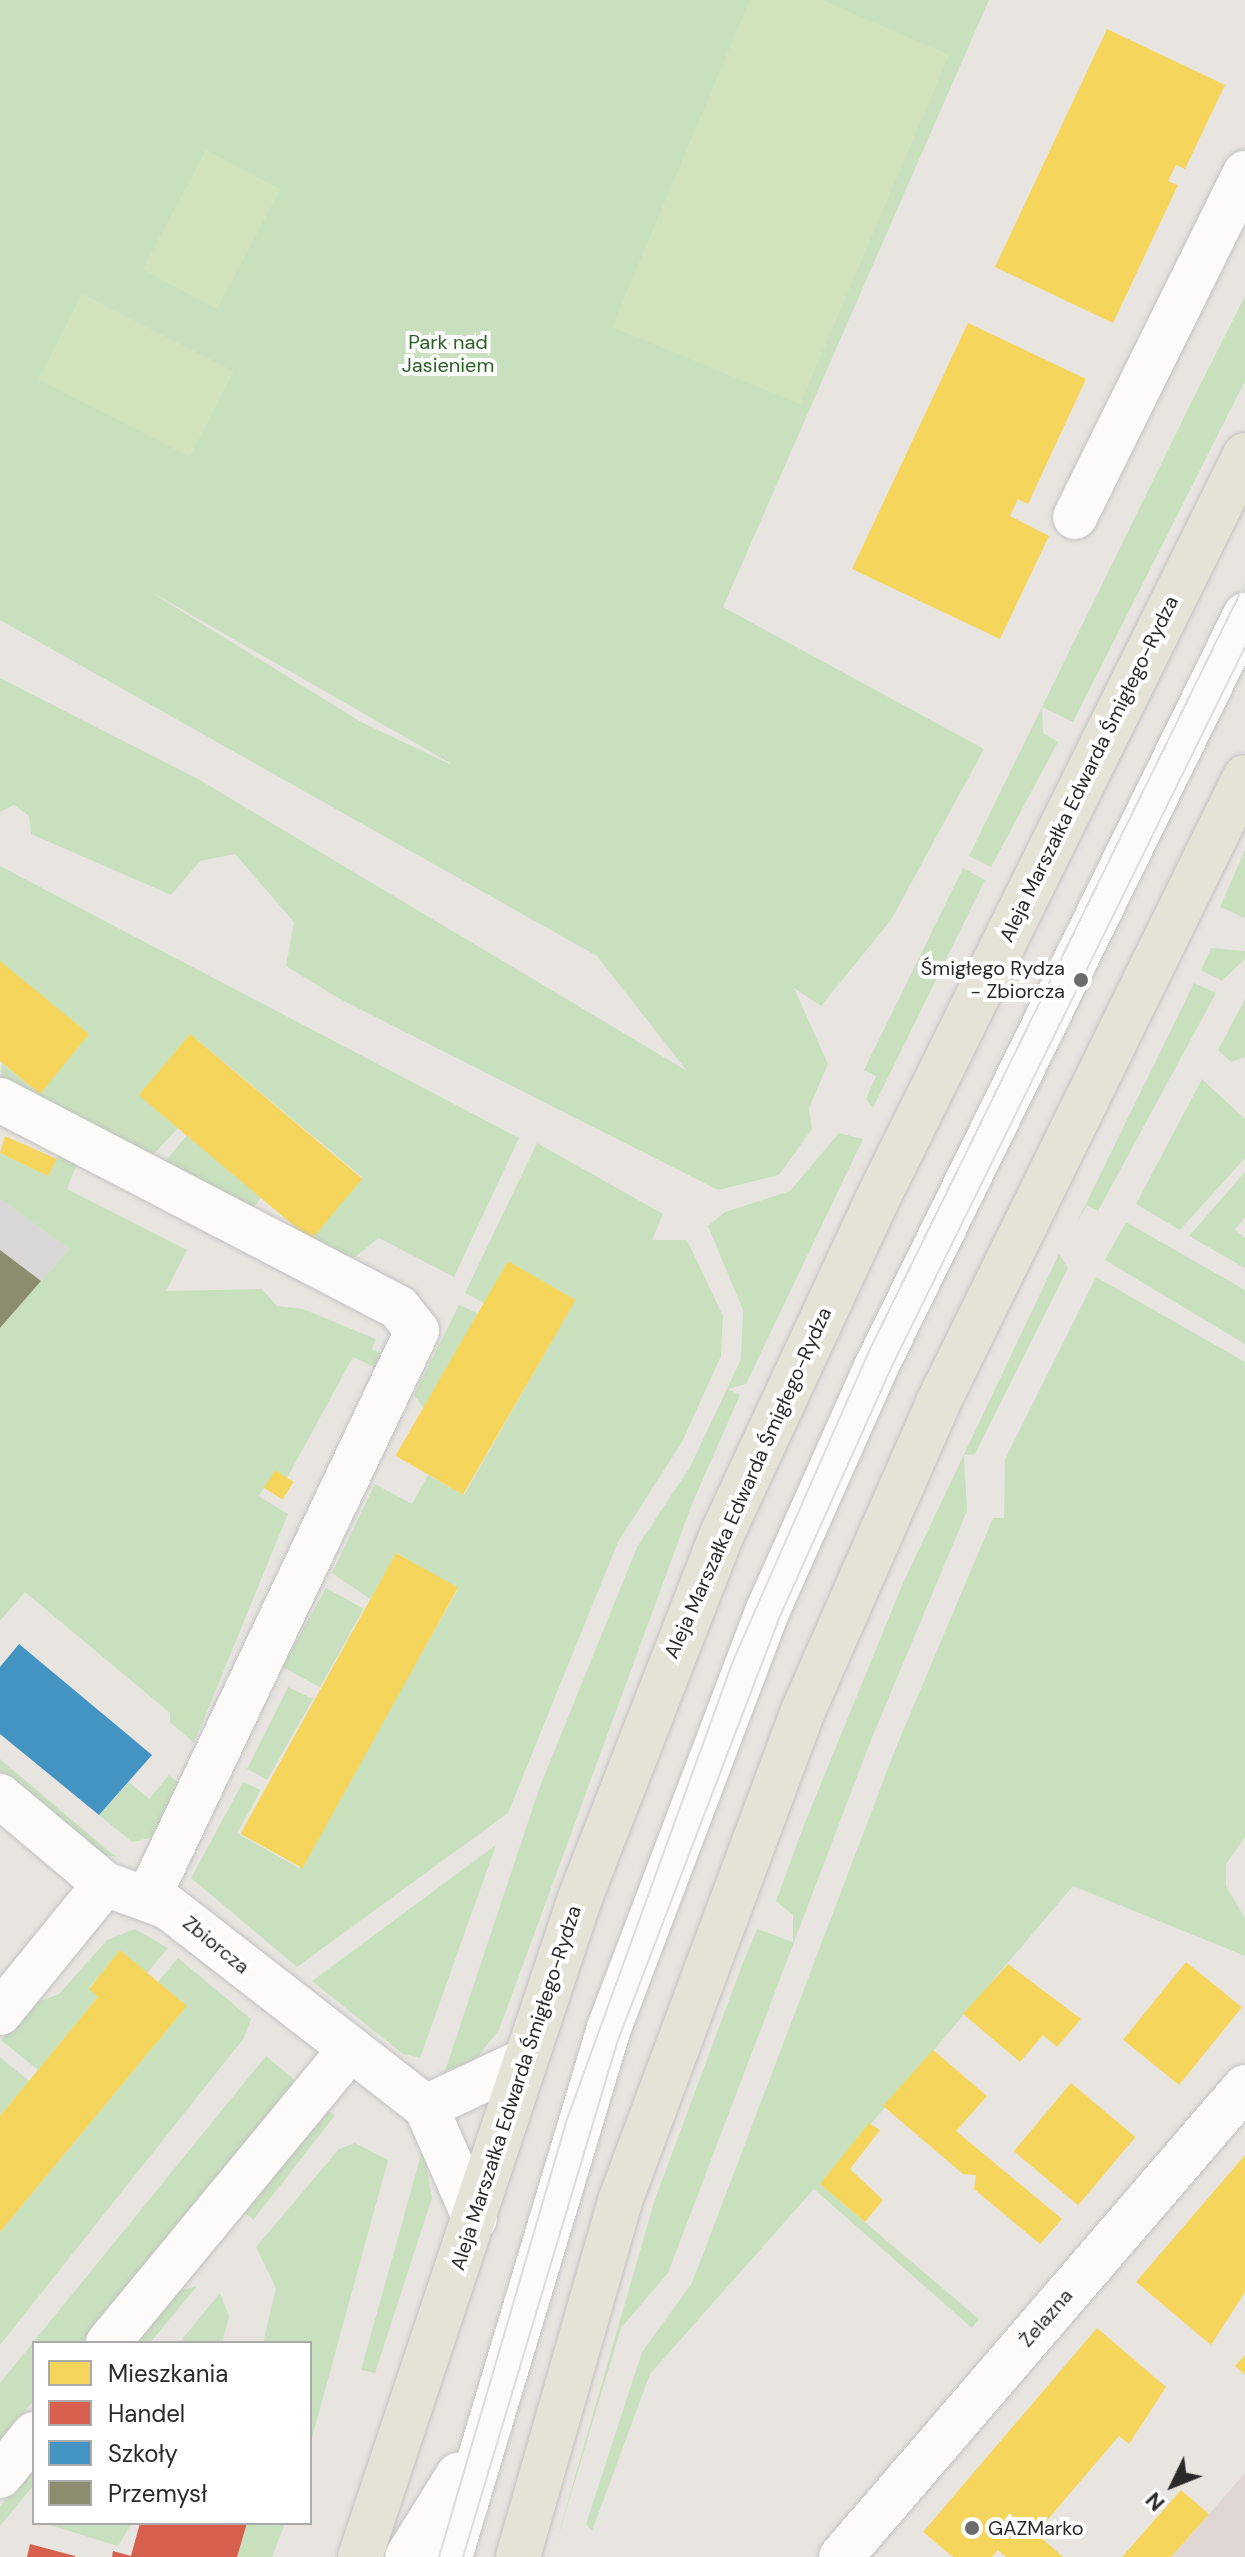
<!DOCTYPE html>
<meta charset="utf-8">
<style>
body{margin:0}
#map{position:relative;width:1245px;height:2557px;overflow:hidden;background:#e8e5e1;font-family:"DM Sans",sans-serif}
div>[style]{position:absolute}
[style*='--x']{left:calc(var(--x)*1px);top:calc(var(--y)*1px);width:calc(var(--w)*1px);rotate:calc(var(--a)*1deg)}
.industrial>*{inset:0;background:#d9d6d8}
.medical>*{inset:0;background:#e0d6d3}
.green>*{inset:0;background:#c9e0be;transform-origin:0 0}
.pitch>*{inset:0;background:#d1e3bc;transform-origin:0 0}
.homes>*{inset:0;background:#f6d55c;transform-origin:0 0}
.shops>*{inset:0;background:#d6604d}
.schools>*{inset:0;background:#4393c3}
.industry>*{inset:0;background:#8c8c6e}
.roads{filter:drop-shadow(0 0 2px #c2c1c1) drop-shadow(0 0 2px #c2c1c1)}
.minor>*{height:44px;margin:-22px;padding:0 22px;transform-origin:22px;border-radius:22px;background:#fcfbfa}
.major>*{height:44px;margin:-22px;padding:0 22px;transform-origin:22px;border-radius:22px;background:#e5e2d6}
.tram>*{height:2px;margin:-1px;padding:0 1px;transform-origin:1px;border-radius:1px;background:#ddddde}
.dots>*{width:22px;height:22px;translate:-50% -50%;box-sizing:border-box;border:4px solid #fff;border-radius:50%}
span{translate:-50% -50%;white-space:nowrap;text-align:center;line-height:1.15;-webkit-text-stroke:8px #fff;paint-order:stroke}
.park-label{font-size:20px;color:#2a5f22}
.street-label{font-size:20px;color:#2a2a2a}
.poi-label{font-size:20px;color:#2a2a2a}
.right{translate:-100% -50%;text-align:right}
.left{translate:0 -50%;text-align:left}
.legend{position:absolute;left:32px;top:2341px;width:280px;height:184px;box-sizing:border-box;background:#fff;border:2px solid #aaa;margin:0;padding:10px 14px;list-style:none;font-size:24px;color:#2a2a2a}
.legend li{display:flex;align-items:center;gap:16px;height:40px}
.legend b{width:40px;border:2px solid #aaa}
.north{position:absolute;left:1133px;top:2445px;width:80px;height:80px;-webkit-text-stroke:6px #fff;paint-order:stroke;rotate:227deg;font-size:22px;font-weight:700;line-height:32px;text-align:center;color:#2a2a2a}
.north::after{content:'';display:block;margin:auto;width:28px;height:36px;background:#2a2a2a;clip-path:polygon(50% 0,100% 100%,50% 72%,0 100%)}
</style>
<div id="map">
<div class="industrial">
<i style="clip-path:polygon(0 1199px,69px 1249px,0 1328px)"></i>
</div>
<div class="medical">
<i style="clip-path:polygon(1245px 2473px,1245px 2557px,1171px 2557px,1209px 2514px)"></i>
</div>
<div class="green">
<i style="clip-path:polygon(evenodd,0 0,989px 0,723px 607px,984px 749px,891px 920px,821px 1006px,794px 988px,828px 1064px,809px 1108px,812px 1129px,779px 1175px,718px 1190px,338px 998px,286px 966px,294px 922px,235px 854px,200px 861px,171px 895px,31px 834px,29px 816px,14px 805px,0 812px,0 678px,198px 779px,687px 1071px,597px 956px,0 620px,0 0,146px 589px,450px 763px,450px 764px,361px 722px,146px 589px)"></i>
<i style="clip-path:polygon(1245px 296px,1245px 381px,1073px 722px,1042px 707px,1043px 733px,1058px 742px,991px 867px,969px 856px,1042px 707px,1189px 407px)"></i>
<i style="clip-path:polygon(1245px 850px,1245px 918px,1220px 907px)"></i>
<i style="clip-path:polygon(0 866px,519px 1138px,454px 1277px,379px 1238px,351px 1260px,312px 1238px,362px 1177px,190px 1034px,139px 1095px,178px 1128px,151px 1157px,1px 1077px,2px 1063px,40px 1094px,0 961px)"></i>
<i style="clip-path:polygon(963px 868px,985px 880px,873px 1108px,866px 1099px,876px 1076px,864px 1070px)"></i>
<i style="clip-path:polygon(1211px 948px,1245px 951px,1245px 959px,1222px 981px,1201px 970px)"></i>
<i style="clip-path:polygon(1194px 983px,1216px 993px,1098px 1211px,1087px 1205px,1075px 1226px)"></i>
<i style="clip-path:polygon(1245px 999px,1245px 1057px,1231px 1062px,1218px 1050px)"></i>
<i style="clip-path:polygon(1202px 1079px,1245px 1119px,1245px 1158px,1180px 1230px,1136px 1204px)"></i>
<i style="clip-path:polygon(839px 1133px,863px 1139px,746px 1384px,728px 1389px,740px 1395px,692px 1504px,499px 2030px,475px 2060px,445px 2071px,539px 1789px,637px 1547px,690px 1467px,741px 1359px,743px 1310px,708px 1226px,725px 1212px,790px 1191px)"></i>
<i style="clip-path:polygon(187px 1135px,262px 1197px,252px 1209px,164px 1163px)"></i>
<i style="clip-path:polygon(537px 1143px,663px 1214px,652px 1240px,687px 1240px,723px 1316px,721px 1356px,682px 1442px,618px 1542px,508px 1813px,297px 1967px,191px 1878px,243px 1782px,261px 1790px,237px 1833px,299px 1868px,458px 1589px,397px 1553px,370px 1599px,332px 1573px,375px 1484px,412px 1504px,428px 1475px,464px 1495px,575px 1300px,508px 1261px,484px 1303px,465px 1293px)"></i>
<i style="clip-path:polygon(63px 1147px,80px 1157px,67px 1189px,187px 1250px,166px 1291px,262px 1289px,277px 1306px,303px 1309px,376px 1339px,372px 1349px,392px 1359px,385px 1372px,353px 1357px,287px 1478px,275px 1471px,259px 1496px,288px 1514px,194px 1743px,170px 1722px,170px 1713px,25px 1592px,0 1621px,0 1328px,69px 1249px,0 1199px,0 1153px,48px 1176px)"></i>
<i style="clip-path:polygon(1245px 1172px,1245px 1217px,1235px 1229px,1245px 1238px,1245px 1268px,1189px 1236px)"></i>
<i style="clip-path:polygon(1126px 1222px,1245px 1290px,1245px 1344px,1105px 1260px)"></i>
<i style="clip-path:polygon(1059px 1254px,1068px 1268px,975px 1454px,964px 1455px,967px 1511px,871px 1740px,668px 2273px,621px 2328px,552px 2557px,654px 2202px,741px 1968px,757px 1929px,793px 1942px,793px 1915px,776px 1901px,804px 1825px,903px 1583px)"></i>
<i style="clip-path:polygon(1096px 1277px,1245px 1362px,1245px 1837px,1226px 1864px,1226px 1886px,1245px 1918px,1245px 1956px,1073px 1886px,820px 2184px,979px 2319px,972px 2328px,814px 2189px,650px 2374px,592px 2531px,586px 2524px,642px 2352px,692px 2283px,895px 1750px,993px 1518px,1004px 1518px,1005px 1459px)"></i>
<i style="clip-path:polygon(459px 1305px,478px 1313px,424px 1409px,414px 1395px)"></i>
<i style="left:326px;top:1588px;width:43px;height:90px;rotate:29deg"></i>
<i style="clip-path:polygon(288px 1687px,313px 1699px,267px 1780px,247px 1769px)"></i>
<i style="clip-path:polygon(0 1759px,111px 1853px,118px 1857px,101px 1855px,0 1771px)"></i>
<i style="clip-path:polygon(169px 1775px,191px 1793px,168px 1834px,132px 1842px,99px 1815px,129px 1782px,149px 1799px)"></i>
<i style="clip-path:polygon(496px 1845px,420px 2058px,403px 2054px,312px 1981px)"></i>
<i style="clip-path:polygon(135px 1929px,168px 1948px,147px 1973px,120px 1951px,89px 1988px,98px 1997px,38px 2070px,1px 2040px,30px 2005px,59px 1994px,107px 1940px)"></i>
<i style="clip-path:polygon(178px 1958px,251px 2019px,244px 2038px,0 2345px,0 2232px,187px 2006px,158px 1982px)"></i>
<i style="clip-path:polygon(266px 2056px,296px 2081px,81px 2343px,34px 2343px,34px 2400px,0 2442px,0 2383px)"></i>
<i style="clip-path:polygon(0 2057px,29px 2081px,0 2116px)"></i>
<i style="left:326px;top:2109px;width:11px;height:132px;rotate:38deg"></i>
<i style="clip-path:polygon(355px 2143px,388px 2160px,310px 2445px,310px 2343px,263px 2343px,276px 2288px,256px 2247px,339px 2149px)"></i>
<i style="clip-path:polygon(423px 2148px,432px 2198px,375px 2373px,361px 2370px)"></i>
<i style="clip-path:polygon(197px 2286px,150px 2343px,133px 2343px,173px 2293px)"></i>
<i style="clip-path:polygon(220px 2293px,229px 2316px,222px 2343px,179px 2343px)"></i>
<i style="clip-path:polygon(34px 2464px,34px 2485px,0 2526px,0 2506px)"></i>
<i style="clip-path:polygon(43px 2523px,132px 2523px,118px 2546px)"></i>
<i style="clip-path:polygon(247px 2523px,285px 2523px,272px 2557px,237px 2557px)"></i>
</div>
<div class="pitch">
<i style="clip-path:polygon(750px 0,822px 0,949px 55px,800px 404px,612px 327px)"></i>
<i style="left:206px;top:150px;width:84px;height:135px;rotate:28deg"></i>
<i style="left:82px;top:294px;width:170px;height:96px;rotate:27deg"></i>
</div>
<div class="homes">
<i style="clip-path:polygon(1107px 29px,1225px 85px,1185px 169px,1176px 165px,1168px 181px,1178px 185px,1113px 323px,995px 267px)"></i>
<i style="clip-path:polygon(968px 323px,1086px 379px,1028px 504px,1018px 499px,1010px 516px,1049px 536px,1000px 639px,852px 569px)"></i>
<i style="clip-path:polygon(0 961px,89px 1034px,40px 1094px,0 1061px)"></i>
<i style="left:190px;top:1034px;width:225px;height:80px;rotate:40deg"></i>
<i style="clip-path:polygon(5px 1136px,57px 1159px,48px 1176px,0 1153px)"></i>
<i style="left:508px;top:1261px;width:78px;height:225px;rotate:30deg"></i>
<i style="left:275px;top:1470px;width:22px;height:21px;rotate:32deg"></i>
<i style="left:396px;top:1553px;width:71px;height:321px;rotate:29deg"></i>
<i style="clip-path:polygon(120px 1950px,187px 2006px,0 2232px,0 2116px,98px 1997px,89px 1989px)"></i>
<i style="left:1186px;top:1962px;width:72px;height:100px;rotate:39deg"></i>
<i style="clip-path:polygon(1008px 1964px,1081px 2019px,1057px 2047px,1043px 2035px,1020px 2062px,963px 2014px)"></i>
<i style="clip-path:polygon(933px 2050px,987px 2096px,956px 2131px,1062px 2219px,1040px 2244px,974px 2189px,976px 2175px,963px 2174px,883px 2106px)"></i>
<i style="left:1071px;top:2083px;width:84px;height:89px;rotate:40deg"></i>
<i style="clip-path:polygon(869px 2123px,880px 2130px,850px 2169px,883px 2200px,865px 2222px,820px 2184px)"></i>
<i style="clip-path:polygon(1245px 2155px,1245px 2292px,1211px 2345px,1136px 2282px)"></i>
<i style="clip-path:polygon(1097px 2328px,1166px 2387px,1129px 2444px,1119px 2436px,1036px 2533px,1063px 2557px,1006px 2557px,998px 2550px,992px 2557px,953px 2557px,923px 2532px)"></i>
<i style="clip-path:polygon(1245px 2355px,1245px 2375px,1235px 2366px)"></i>
<i style="clip-path:polygon(1181px 2490px,1209px 2514px,1171px 2557px,1122px 2557px)"></i>
</div>
<div class="shops">
<i style="clip-path:polygon(140px 2523px,247px 2523px,237px 2557px,112px 2557px,113px 2551px,131px 2556px)"></i>
<i style="clip-path:polygon(30px 2544px,75px 2556px,75px 2557px,27px 2557px)"></i>
</div>
<div class="schools">
<i style="clip-path:polygon(19px 1644px,152px 1755px,99px 1815px,0 1734px,0 1667px)"></i>
</div>
<div class="industry">
<i style="clip-path:polygon(0 1250px,41px 1281px,0 1328px)"></i>
</div>
<div class="roads">
<div class="minor">
<i style="--x:1075;--y:517;--w:384;--a:-63.7"></i>
<i style="--x:0;--y:1100;--w:450;--a:27.5"></i>
<i style="--x:399;--y:1308;--w:29;--a:52"></i>
<i style="--x:417;--y:1331;--w:623;--a:115.37"></i>
<i style="--x:0;--y:1796;--w:137;--a:40"></i>
<i style="--x:105;--y:1884;--w:67;--a:20.1"></i>
<i style="--x:168;--y:1907;--w:326;--a:37.8"></i>
<i style="--x:426;--y:2107;--w:122;--a:66.4"></i>
<i style="--x:0;--y:2013;--w:166;--a:-50.9"></i>
<i style="--x:426;--y:2107;--w:110;--a:-25.2"></i>
<i style="--x:108;--y:2343;--w:379;--a:-50.5"></i>
<i style="--x:0;--y:2476;--w:54;--a:-51"></i>
<i style="--x:407;--y:2557;--w:97;--a:-58.1"></i>
<i style="--x:450;--y:2557;--w:552;--a:-73.27"></i>
<i style="--x:609;--y:2028;--w:445;--a:-69.2"></i>
<i style="--x:767;--y:1612;--w:268;--a:-66"></i>
<i style="--x:876;--y:1367;--w:838;--a:-63.86"></i>
<i style="--x:841;--y:2557;--w:620;--a:-49.32"></i>
</div>
<div class="major">
<i style="--x:360;--y:2557;--w:695;--a:-71.54"></i>
<i style="--x:580;--y:1898;--w:391;--a:-68.7"></i>
<i style="--x:722;--y:1534;--w:368;--a:-65.1"></i>
<i style="--x:877;--y:1200;--w:831;--a:-63.71"></i>
<i style="--x:518;--y:2557;--w:370;--a:-74"></i>
<i style="--x:620;--y:2201;--w:523;--a:-69.52"></i>
<i style="--x:803;--y:1711;--w:336;--a:-66.3"></i>
<i style="--x:938;--y:1403;--w:697;--a:-63.88"></i>
</div>
</div>
<div class="tram">
<i style="--x:439;--y:2557;--w:450;--a:-73.7"></i>
<i style="--x:565;--y:2125;--w:493;--a:-70.1"></i>
<i style="--x:733;--y:1661;--w:345;--a:-66.3"></i>
<i style="--x:872;--y:1345;--w:848;--a:-63.92"></i>
<i style="--x:463;--y:2557;--w:537;--a:-73.32"></i>
<i style="--x:617;--y:2043;--w:449;--a:-69.1"></i>
<i style="--x:777;--y:1623;--w:282;--a:-65.9"></i>
<i style="--x:892;--y:1366;--w:801;--a:-63.85"></i>
</div>
<div class="dots">
<i style="left:1081px;top:980px;background:#6c6b6a"></i>
<i style="left:972px;top:2528px;background:#6c6b6a"></i>
</div>
<div class="park-label">
<span style="left:448px;top:354px">Park nad<br>Jasieniem</span>
</div>
<div class="street-label">
<span style="left:1089px;top:769px;rotate:-64deg">Aleja Marszałka Edwarda Śmigłego-Rydza</span>
<span style="left:748px;top:1483px;rotate:-66deg">Aleja Marszałka Edwarda Śmigłego-Rydza</span>
<span style="left:216px;top:1945px;rotate:39deg">Zbiorcza</span>
<span style="left:516px;top:2088px;rotate:-72deg">Aleja Marszałka Edwarda Śmigłego-Rydza</span>
<span style="left:1046px;top:2318px;rotate:-49deg">Żelazna</span>
</div>
<div class="poi-label">
<span class="right" style="left:1065px;top:980px">Śmigłego Rydza<br>- Zbiorcza</span>
<span class="left" style="left:988px;top:2528px">GAZMarko</span>
</div>
<ul class="legend">
<li><b style="height:22px;background:#f6d55c"></b>Mieszkania</li>
<li><b style="height:22px;background:#d6604d"></b>Handel</li>
<li><b style="height:22px;background:#4393c3"></b>Szkoły</li>
<li><b style="height:22px;background:#8c8c6e"></b>Przemysł</li>
</ul>
<div class="north">N</div>
</div>
